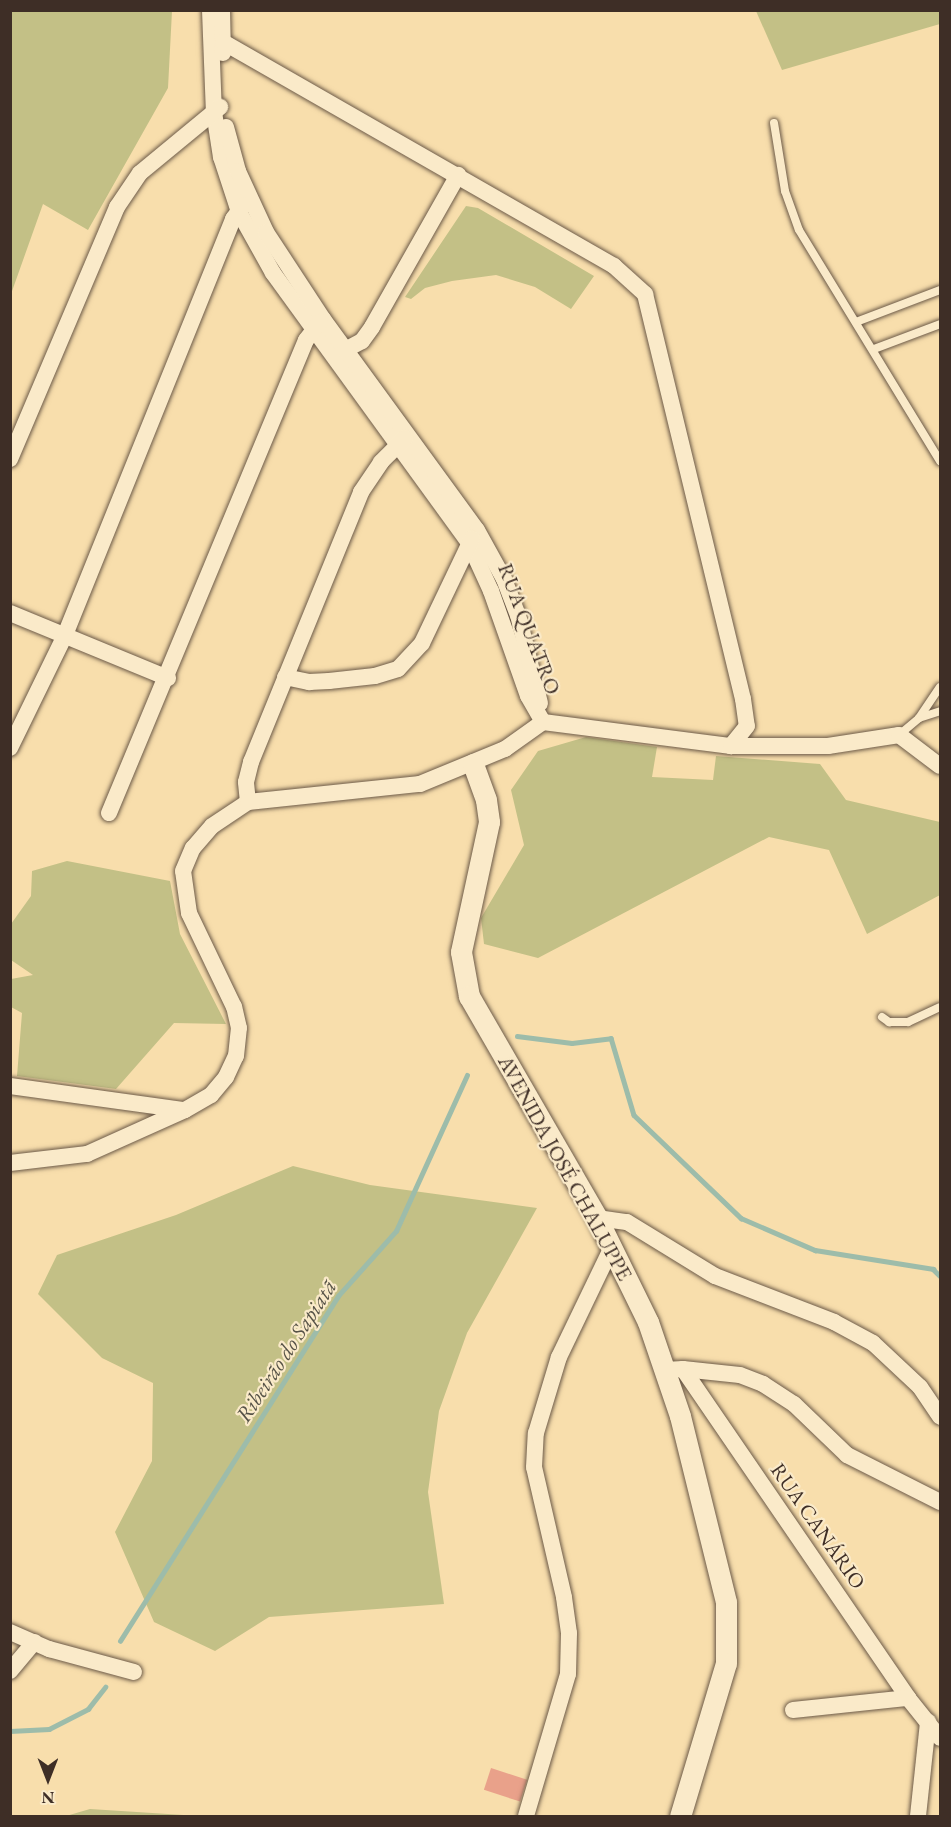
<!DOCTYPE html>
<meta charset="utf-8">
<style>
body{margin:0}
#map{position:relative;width:951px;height:1827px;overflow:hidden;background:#f8deac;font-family:"EB Garamond",serif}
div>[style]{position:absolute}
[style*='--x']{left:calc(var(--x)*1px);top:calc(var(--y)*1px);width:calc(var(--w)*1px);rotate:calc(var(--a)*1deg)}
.green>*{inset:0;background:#c3c086}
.stream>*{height:4.5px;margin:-2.25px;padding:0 2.25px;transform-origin:2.25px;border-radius:2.25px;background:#9dbcaa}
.building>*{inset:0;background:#e9a18a;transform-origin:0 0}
.roads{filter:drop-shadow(0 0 2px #6c5a48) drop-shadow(0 0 2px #6c5a48)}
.service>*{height:8px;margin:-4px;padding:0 4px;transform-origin:4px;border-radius:4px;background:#faeac9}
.minor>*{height:16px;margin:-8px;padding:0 8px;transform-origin:8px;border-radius:8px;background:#faeac9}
.tertiary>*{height:21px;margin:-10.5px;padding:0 10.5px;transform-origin:10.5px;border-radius:10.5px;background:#faeac9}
span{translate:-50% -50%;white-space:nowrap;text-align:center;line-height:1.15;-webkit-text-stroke:4.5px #faeac9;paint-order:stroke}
.street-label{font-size:21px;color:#3e2e26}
.water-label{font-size:22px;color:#565247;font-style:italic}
.frame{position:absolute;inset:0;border:12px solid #3e2e26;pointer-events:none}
.north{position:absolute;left:18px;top:1749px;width:60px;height:60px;-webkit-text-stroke:4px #faeac9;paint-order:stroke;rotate:180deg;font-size:16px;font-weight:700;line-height:24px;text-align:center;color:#3e2e26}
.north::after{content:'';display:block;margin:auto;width:21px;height:27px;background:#3e2e26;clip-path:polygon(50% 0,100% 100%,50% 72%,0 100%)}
</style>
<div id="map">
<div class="green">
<i style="clip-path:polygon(11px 10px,172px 11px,168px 88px,88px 230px,43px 204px,11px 294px)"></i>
<i style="clip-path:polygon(756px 11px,940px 11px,940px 24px,782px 70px)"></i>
<i style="clip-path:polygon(466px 206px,478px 208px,594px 276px,571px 309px,535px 287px,496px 275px,452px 281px,425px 288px,411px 299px,405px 297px)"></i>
<i style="clip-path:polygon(586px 737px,657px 747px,652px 777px,713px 780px,716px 756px,820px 764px,846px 800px,940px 822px,940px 895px,867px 934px,829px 850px,769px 837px,538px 958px,484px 944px,481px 918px,524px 845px,511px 790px,538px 751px)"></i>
<i style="clip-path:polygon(67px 861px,170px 881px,180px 934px,226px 1024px,174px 1023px,116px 1089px,17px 1076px,22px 1013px,11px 1007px,11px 979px,33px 975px,11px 960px,11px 924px,31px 896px,32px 871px)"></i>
<i style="clip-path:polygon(293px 1166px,370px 1185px,537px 1208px,467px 1333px,439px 1411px,428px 1492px,444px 1604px,269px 1617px,215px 1651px,154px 1622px,115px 1532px,152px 1461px,153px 1383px,102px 1358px,38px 1294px,57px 1255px,176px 1215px)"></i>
<i style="clip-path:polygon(90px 1809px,199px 1816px,66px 1816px)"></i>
</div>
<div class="stream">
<i style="--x:517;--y:1036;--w:55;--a:7.3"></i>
<i style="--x:572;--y:1043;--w:39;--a:-7"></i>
<i style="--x:611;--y:1038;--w:80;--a:73.4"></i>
<i style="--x:634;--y:1115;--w:149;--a:43.9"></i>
<i style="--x:741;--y:1218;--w:81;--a:23.4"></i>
<i style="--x:815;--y:1250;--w:120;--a:9.1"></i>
<i style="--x:933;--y:1269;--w:10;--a:45"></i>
<i style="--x:120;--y:1641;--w:408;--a:-57.7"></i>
<i style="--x:338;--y:1296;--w:87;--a:-48.3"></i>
<i style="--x:396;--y:1231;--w:171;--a:-65.5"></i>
<i style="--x:10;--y:1731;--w:39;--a:-3"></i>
<i style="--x:49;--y:1729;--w:44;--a:-27.1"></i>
<i style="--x:88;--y:1709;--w:28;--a:-52"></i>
</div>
<div class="building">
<i style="left:491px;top:1768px;width:38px;height:23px;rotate:18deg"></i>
</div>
<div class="roads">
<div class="service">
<i style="--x:774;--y:123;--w:69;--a:80.8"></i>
<i style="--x:785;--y:191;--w:41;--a:70.3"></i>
<i style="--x:799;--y:230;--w:271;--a:58.6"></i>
<i style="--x:856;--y:322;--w:90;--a:-20.9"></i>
<i style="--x:874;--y:349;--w:71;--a:-20.7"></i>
<i style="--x:919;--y:718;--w:37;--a:-56"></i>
<i style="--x:899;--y:735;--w:26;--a:-40"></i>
<i style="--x:919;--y:718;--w:22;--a:-18"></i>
<i style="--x:882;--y:1017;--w:9;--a:36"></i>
<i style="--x:889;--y:1022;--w:19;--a:0"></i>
<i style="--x:908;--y:1022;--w:35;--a:-25"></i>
</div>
<div class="minor">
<i style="--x:210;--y:10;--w:102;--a:87.8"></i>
<i style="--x:214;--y:112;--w:46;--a:81.2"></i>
<i style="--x:221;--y:157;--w:58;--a:71.9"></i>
<i style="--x:239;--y:212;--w:70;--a:60.9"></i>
<i style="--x:273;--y:273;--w:334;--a:54"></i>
<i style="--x:469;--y:543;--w:53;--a:65.4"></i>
<i style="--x:491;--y:591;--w:111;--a:70.6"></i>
<i style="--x:528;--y:696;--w:30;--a:60"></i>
<i style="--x:222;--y:10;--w:43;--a:88.7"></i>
<i style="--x:223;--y:42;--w:451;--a:29.8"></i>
<i style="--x:614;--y:266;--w:42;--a:42.1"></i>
<i style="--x:645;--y:294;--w:417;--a:76.4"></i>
<i style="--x:743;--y:699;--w:27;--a:82"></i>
<i style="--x:747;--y:726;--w:26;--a:129"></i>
<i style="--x:226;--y:127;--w:46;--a:74.7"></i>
<i style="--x:238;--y:171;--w:67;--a:65.3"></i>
<i style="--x:266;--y:232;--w:104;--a:56.8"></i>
<i style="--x:323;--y:319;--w:261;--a:53.9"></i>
<i style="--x:477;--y:530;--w:56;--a:61.1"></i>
<i style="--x:504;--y:579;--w:39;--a:69"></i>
<i style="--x:518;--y:615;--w:91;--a:76"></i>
<i style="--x:345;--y:350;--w:19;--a:-28"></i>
<i style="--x:362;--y:341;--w:17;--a:-54"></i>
<i style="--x:372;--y:327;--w:175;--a:-60.5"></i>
<i style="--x:10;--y:459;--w:274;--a:-67"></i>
<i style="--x:117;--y:207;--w:41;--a:-55.9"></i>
<i style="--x:140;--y:173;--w:104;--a:-39.5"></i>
<i style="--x:10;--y:613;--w:171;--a:22.4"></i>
<i style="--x:285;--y:677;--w:25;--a:12"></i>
<i style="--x:309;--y:682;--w:20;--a:-3"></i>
<i style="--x:329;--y:681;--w:46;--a:-6.2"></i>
<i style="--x:375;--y:676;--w:24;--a:-17"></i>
<i style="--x:398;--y:669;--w:35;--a:-47"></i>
<i style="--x:422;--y:643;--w:116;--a:-64.5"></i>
<i style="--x:543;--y:722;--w:190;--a:7.3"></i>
<i style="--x:731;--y:746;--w:97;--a:0"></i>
<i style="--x:828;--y:746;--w:72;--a:-8.8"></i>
<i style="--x:899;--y:735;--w:51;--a:37.1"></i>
<i style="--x:10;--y:748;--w:126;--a:-64"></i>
<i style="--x:65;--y:635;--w:449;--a:-68"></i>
<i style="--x:233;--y:219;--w:17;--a:-54"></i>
<i style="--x:248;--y:802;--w:20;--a:-96"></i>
<i style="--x:246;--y:782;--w:21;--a:-76"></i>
<i style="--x:251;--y:762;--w:292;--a:-67.8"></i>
<i style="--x:361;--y:492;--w:36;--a:-56"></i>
<i style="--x:381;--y:462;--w:34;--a:-45"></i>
<i style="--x:109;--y:813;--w:512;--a:-67.39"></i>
<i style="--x:306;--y:340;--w:23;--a:-52"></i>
<i style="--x:10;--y:1086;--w:176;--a:7.9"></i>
<i style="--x:10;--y:1163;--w:78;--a:-6.7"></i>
<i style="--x:87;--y:1154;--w:107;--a:-24.2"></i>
<i style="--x:185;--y:1110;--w:30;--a:-30"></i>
<i style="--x:211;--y:1095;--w:23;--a:-50"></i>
<i style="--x:226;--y:1077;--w:23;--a:-65"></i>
<i style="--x:236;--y:1056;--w:28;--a:-84"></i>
<i style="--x:239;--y:1028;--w:22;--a:-103"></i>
<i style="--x:234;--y:1007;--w:104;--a:-115.6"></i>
<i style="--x:189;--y:913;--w:42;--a:-98.1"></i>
<i style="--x:183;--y:871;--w:25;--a:-67"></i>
<i style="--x:193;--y:848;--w:29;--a:-49"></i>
<i style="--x:212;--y:826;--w:43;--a:-33.7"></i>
<i style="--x:248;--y:802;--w:173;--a:-6"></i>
<i style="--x:420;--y:784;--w:92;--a:-22.4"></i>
<i style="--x:505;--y:749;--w:47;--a:-35.4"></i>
<i style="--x:597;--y:1218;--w:30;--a:8"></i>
<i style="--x:627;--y:1222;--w:103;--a:31.5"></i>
<i style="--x:715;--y:1276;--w:128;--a:21.1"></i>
<i style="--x:834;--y:1322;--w:44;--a:28.3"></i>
<i style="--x:873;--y:1343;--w:64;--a:43.1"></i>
<i style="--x:920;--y:1387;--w:36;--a:56"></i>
<i style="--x:683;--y:1369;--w:57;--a:6"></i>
<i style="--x:740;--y:1375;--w:25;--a:21"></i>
<i style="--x:763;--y:1384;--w:37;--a:33"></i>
<i style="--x:794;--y:1404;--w:74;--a:43.9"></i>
<i style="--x:847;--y:1455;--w:104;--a:26.8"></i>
<i style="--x:665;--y:1370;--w:18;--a:-3"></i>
<i style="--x:683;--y:1369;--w:399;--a:55.6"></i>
<i style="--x:908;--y:1698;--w:51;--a:51.3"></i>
<i style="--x:10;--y:1632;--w:43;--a:23.6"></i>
<i style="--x:49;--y:1649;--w:88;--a:15.1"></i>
<i style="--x:10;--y:1671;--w:38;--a:-50"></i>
<i style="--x:793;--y:1710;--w:116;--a:-6"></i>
<i style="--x:526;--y:1816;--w:148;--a:-73.5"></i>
<i style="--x:568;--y:1674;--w:41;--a:-88.6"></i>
<i style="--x:569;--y:1633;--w:36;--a:-98"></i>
<i style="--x:564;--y:1597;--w:133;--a:-103"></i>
<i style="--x:534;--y:1467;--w:34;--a:-87"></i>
<i style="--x:536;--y:1433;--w:79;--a:-73.2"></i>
<i style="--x:559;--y:1357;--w:122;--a:-64.3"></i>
<i style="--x:918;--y:1816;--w:95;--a:-83.9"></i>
</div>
<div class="tertiary">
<i style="--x:473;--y:764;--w:38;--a:70"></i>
<i style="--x:486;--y:800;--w:22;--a:82"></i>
<i style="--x:489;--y:822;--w:133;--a:102.2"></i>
<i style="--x:461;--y:952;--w:45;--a:79.7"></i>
<i style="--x:469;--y:996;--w:256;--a:60"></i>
<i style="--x:597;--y:1218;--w:116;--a:63.9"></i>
<i style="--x:648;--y:1322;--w:99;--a:71.2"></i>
<i style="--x:680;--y:1416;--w:192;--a:76.1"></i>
<i style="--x:726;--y:1602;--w:61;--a:90"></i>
<i style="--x:726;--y:1663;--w:160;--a:106.7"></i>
</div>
</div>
<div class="street-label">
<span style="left:529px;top:629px;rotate:69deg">RUA QUATRO</span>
<span style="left:565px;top:1168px;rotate:61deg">AVENIDA JOSÉ CHALUPPE</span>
<span style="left:818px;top:1526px;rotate:55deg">RUA CANÁRIO</span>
</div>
<div class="water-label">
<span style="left:286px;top:1351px;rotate:-57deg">Ribeirão do Sapiatã</span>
</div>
<div class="frame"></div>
<div class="north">N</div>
</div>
